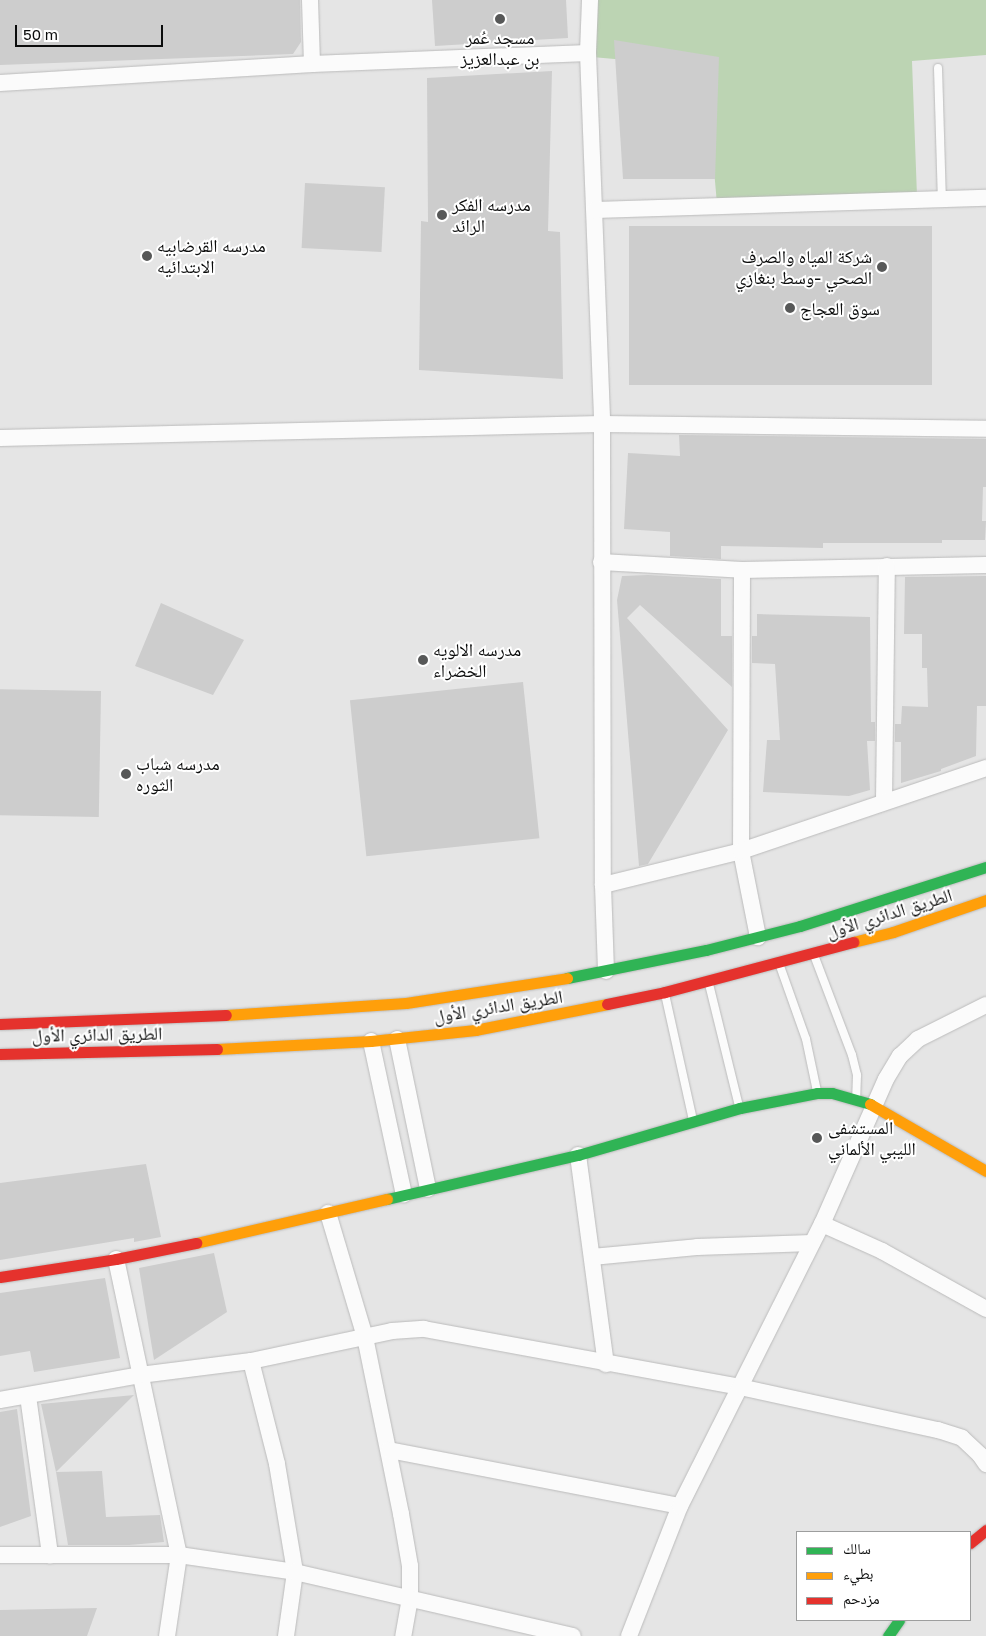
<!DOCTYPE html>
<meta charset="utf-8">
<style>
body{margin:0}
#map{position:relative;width:986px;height:1636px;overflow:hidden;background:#e5e5e5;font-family:"Golos Text","Noto Naskh Arabic",sans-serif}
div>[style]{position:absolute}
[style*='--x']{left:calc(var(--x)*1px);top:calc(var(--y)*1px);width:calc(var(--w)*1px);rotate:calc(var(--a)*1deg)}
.green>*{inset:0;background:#bcd4b3}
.building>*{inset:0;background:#cdcdcd;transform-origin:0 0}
.roads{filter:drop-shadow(0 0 1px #bbb) drop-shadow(0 0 1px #bbb)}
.lane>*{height:8px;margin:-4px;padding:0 4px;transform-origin:4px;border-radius:4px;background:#fbfbfb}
.street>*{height:16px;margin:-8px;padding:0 8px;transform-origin:8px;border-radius:8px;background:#fbfbfb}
.fast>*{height:11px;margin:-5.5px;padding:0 5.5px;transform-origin:5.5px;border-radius:5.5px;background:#30b455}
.slow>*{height:11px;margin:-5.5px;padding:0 5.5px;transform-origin:5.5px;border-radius:5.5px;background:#ff9f0a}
.jam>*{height:11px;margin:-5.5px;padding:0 5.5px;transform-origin:5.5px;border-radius:5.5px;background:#e5322d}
.dots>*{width:14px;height:14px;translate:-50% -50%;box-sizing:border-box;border:2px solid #fff;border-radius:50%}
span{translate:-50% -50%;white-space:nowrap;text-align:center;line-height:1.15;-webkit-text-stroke:4px #fff;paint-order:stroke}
.poi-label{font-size:18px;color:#0b0c0c}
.left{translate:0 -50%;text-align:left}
.right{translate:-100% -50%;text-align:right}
.street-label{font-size:18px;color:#0b0c0c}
.legend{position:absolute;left:796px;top:1531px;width:175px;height:90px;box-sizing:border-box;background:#fff;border:1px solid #9d9e9e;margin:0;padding:6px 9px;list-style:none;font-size:15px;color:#0b0c0c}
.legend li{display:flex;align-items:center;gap:10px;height:25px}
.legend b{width:25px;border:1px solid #9d9e9e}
.scale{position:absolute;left:15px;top:25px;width:148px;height:22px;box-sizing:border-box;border:2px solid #0b0c0c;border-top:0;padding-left:6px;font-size:15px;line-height:18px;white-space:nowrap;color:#0b0c0c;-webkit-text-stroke:4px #fff;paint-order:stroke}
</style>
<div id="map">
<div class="green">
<i style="clip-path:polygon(592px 0,986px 0,986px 55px,912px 61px,917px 196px,717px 204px,705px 67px,592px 57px)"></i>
</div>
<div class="building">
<i style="clip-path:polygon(0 0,300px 0,301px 42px,293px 54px,0 65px)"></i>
<i style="clip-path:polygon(432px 0,566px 0,568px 38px,435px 46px)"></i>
<i style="clip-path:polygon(614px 40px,719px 57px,715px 179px,623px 179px)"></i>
<i style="clip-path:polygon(552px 71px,548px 231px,560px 232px,563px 379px,419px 370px,421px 221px,428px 222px,427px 78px)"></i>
<i style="left:305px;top:183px;width:80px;height:65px;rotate:3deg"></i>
<i style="left:629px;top:226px;width:303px;height:159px"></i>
<i style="clip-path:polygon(679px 435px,986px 439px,986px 487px,983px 487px,982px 521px,986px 521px,985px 540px,942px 540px,942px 543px,823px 543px,823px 548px,721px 546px,721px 559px,670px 556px,670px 532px,624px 529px,628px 453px,680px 456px)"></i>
<i style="clip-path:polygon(648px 575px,721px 579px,721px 636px,732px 636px,732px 687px,640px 605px,627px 618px,728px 730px,648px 864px,639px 866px,617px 600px,622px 576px)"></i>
<i style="clip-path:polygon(986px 576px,986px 706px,977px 706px,976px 756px,941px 769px,941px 771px,901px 783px,901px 742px,895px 742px,895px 724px,901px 724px,902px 706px,928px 707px,927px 668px,922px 668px,922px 634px,904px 634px,905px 577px)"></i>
<i style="clip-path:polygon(161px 603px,244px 640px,213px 695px,135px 666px)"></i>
<i style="clip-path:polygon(757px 614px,870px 617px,871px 722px,875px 722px,875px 741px,867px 741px,870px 790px,849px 796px,763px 792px,767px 740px,780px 740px,775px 664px,752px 663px,752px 636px,757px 636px)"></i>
<i style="left:523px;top:682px;width:157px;height:174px;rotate:84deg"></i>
<i style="left:101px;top:691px;width:126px;height:101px;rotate:91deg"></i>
<i style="clip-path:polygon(146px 1164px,161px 1237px,134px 1242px,134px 1238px,0 1260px,0 1183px)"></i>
<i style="clip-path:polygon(214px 1253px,227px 1312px,154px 1360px,139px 1268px)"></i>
<i style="clip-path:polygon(105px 1278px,120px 1358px,34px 1372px,30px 1351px,0 1356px,0 1293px)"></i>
<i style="clip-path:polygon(134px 1395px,56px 1472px,41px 1404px)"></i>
<i style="clip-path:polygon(17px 1409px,31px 1516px,0 1527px,0 1412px)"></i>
<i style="clip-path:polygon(102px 1471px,106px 1517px,160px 1515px,164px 1542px,129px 1545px,68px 1545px,56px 1472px)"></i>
<i style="clip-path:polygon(97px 1608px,87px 1636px,0 1636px,0 1610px)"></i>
</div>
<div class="roads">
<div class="lane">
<i style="--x:938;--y:68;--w:131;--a:88.3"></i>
<i style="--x:814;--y:955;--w:107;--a:69.2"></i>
<i style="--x:852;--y:1055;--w:21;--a:76"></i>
<i style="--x:857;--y:1075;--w:23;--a:92"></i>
<i style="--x:780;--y:966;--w:77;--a:70.4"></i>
<i style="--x:806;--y:1039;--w:53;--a:78.1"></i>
<i style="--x:709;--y:984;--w:126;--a:76.2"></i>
<i style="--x:665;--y:994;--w:129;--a:77.5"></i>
</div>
<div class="street">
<i style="--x:310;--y:0;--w:64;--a:88.2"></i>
<i style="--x:312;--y:64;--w:276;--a:-2.3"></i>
<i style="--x:590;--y:0;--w:53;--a:92.2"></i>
<i style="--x:588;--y:53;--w:371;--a:87.8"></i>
<i style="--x:602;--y:424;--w:461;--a:89.9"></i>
<i style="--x:603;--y:885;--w:86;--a:88"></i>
<i style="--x:0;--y:83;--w:313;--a:-3.5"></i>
<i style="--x:595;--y:210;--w:391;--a:-1.8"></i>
<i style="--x:0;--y:438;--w:602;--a:-1.33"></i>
<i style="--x:602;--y:424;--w:384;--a:0.7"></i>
<i style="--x:601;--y:562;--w:141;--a:3.2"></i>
<i style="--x:742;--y:570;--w:244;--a:-1.2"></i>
<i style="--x:742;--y:570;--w:281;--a:90.2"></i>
<i style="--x:741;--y:851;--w:88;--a:78.8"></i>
<i style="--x:884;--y:801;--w:235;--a:-89.3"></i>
<i style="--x:603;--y:885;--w:142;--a:-13.8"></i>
<i style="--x:741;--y:851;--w:259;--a:-18.7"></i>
<i style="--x:397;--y:1039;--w:153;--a:78.3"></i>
<i style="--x:371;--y:1041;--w:157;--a:77.9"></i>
<i style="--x:578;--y:1155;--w:211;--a:82.4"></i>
<i style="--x:328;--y:1213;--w:129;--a:73.4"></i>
<i style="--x:365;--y:1337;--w:181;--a:78.5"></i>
<i style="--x:401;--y:1514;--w:53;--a:80.2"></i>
<i style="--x:410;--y:1566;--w:32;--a:90"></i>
<i style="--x:410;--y:1598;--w:39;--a:100"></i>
<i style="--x:822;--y:1224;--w:66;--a:24.2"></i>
<i style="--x:882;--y:1251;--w:119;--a:29.1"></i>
<i style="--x:592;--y:1257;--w:105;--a:-5.4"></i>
<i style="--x:697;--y:1247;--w:115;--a:-2"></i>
<i style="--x:116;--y:1259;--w:303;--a:78"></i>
<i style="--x:179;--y:1555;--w:82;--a:98.4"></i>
<i style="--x:251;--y:1361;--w:106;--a:75.8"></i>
<i style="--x:277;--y:1464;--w:109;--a:80.5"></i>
<i style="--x:295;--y:1572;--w:65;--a:98"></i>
<i style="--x:28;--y:1396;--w:161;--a:82.1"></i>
<i style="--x:0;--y:1400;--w:142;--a:-10.1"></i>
<i style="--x:140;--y:1375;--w:112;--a:-7.2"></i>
<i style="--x:251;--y:1361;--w:144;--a:-12"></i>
<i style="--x:392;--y:1331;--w:32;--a:-4"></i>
<i style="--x:424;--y:1329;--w:321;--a:10.4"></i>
<i style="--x:740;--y:1387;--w:203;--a:12.3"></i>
<i style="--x:938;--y:1430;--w:25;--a:18"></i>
<i style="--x:962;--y:1438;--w:25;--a:43"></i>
<i style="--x:980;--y:1455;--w:11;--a:56"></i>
<i style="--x:389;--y:1450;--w:296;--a:10.9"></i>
<i style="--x:0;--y:1555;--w:179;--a:0"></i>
<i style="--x:179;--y:1555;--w:117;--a:8.3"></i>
<i style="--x:295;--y:1572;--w:285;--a:13"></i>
<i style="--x:629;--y:1636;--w:140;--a:-68.6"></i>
<i style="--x:680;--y:1506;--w:316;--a:-63.3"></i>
<i style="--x:822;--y:1224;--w:158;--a:-66.2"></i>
<i style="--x:886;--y:1079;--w:27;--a:-59"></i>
<i style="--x:900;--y:1056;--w:25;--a:-43"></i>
<i style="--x:918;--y:1039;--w:76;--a:-26.6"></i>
</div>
<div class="fast">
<i style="--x:567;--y:978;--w:142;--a:-11.4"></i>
<i style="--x:706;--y:950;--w:97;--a:-14.3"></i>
<i style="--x:800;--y:926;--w:195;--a:-17.6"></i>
<i style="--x:387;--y:1199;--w:196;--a:-13"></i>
<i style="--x:578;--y:1155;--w:169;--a:-16.2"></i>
<i style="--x:740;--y:1108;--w:78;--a:-11"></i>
<i style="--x:817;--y:1093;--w:15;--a:0"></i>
<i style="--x:832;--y:1093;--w:40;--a:16"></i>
<i style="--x:888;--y:1636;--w:19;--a:-55"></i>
</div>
<div class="slow">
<i style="--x:853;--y:942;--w:41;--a:-14"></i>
<i style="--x:893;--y:932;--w:98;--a:-19"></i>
<i style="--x:226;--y:1015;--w:180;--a:-3.8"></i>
<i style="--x:406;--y:1003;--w:163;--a:-8.8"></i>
<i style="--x:217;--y:1049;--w:154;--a:-3"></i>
<i style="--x:371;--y:1041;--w:105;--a:-6"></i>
<i style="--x:475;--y:1030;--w:135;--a:-11.1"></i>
<i style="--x:870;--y:1104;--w:134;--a:30"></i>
<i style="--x:196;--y:1243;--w:196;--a:-13"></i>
</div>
<div class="jam">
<i style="--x:607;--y:1004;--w:59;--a:-11.7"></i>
<i style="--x:665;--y:992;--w:195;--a:-14.9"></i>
<i style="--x:0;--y:1024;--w:226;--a:-2.3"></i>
<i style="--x:0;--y:1054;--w:217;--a:-1.3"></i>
<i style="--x:0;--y:1277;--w:117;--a:-8.8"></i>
<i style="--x:116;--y:1259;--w:82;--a:-11.3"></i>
<i style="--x:970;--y:1543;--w:21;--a:-39"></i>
</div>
</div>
<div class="dots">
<i style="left:500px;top:19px;background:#575858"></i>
<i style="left:442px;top:215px;background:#575858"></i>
<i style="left:147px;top:256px;background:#575858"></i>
<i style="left:882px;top:267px;background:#575858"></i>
<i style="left:790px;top:308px;background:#575858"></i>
<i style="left:423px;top:660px;background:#575858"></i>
<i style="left:126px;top:774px;background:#575858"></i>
<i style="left:817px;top:1138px;background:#575858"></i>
</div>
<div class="poi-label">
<span style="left:500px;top:48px">مسجد عُمر<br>بن عبدالعزيز</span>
<span class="left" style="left:452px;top:215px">مدرسه الفكر<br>الرائد</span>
<span class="left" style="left:157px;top:256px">مدرسه القرضابيه<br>الابتدائيه</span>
<span class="right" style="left:872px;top:267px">شركة المياه والصرف<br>الصحي -وسط بنغازي</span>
<span class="left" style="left:800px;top:308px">سوق العجاج</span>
<span class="left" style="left:433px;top:660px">مدرسه الالويه<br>الخضراء</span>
<span class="left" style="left:136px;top:774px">مدرسه شباب<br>الثوره</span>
<span class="left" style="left:828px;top:1138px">المستشفى<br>الليبي الألماني</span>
</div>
<div class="street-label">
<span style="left:889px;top:913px;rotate:-17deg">الطريق الدائري الأول</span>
<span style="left:498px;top:1006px;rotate:-9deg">الطريق الدائري الأول</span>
<span style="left:97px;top:1034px;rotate:-1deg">الطريق الدائري الأول</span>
</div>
<ul class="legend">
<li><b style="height:6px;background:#30b455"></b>سالك</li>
<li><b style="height:6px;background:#ff9f0a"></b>بطيء</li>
<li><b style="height:6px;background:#e5322d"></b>مزدحم</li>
</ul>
<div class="scale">50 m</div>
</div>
